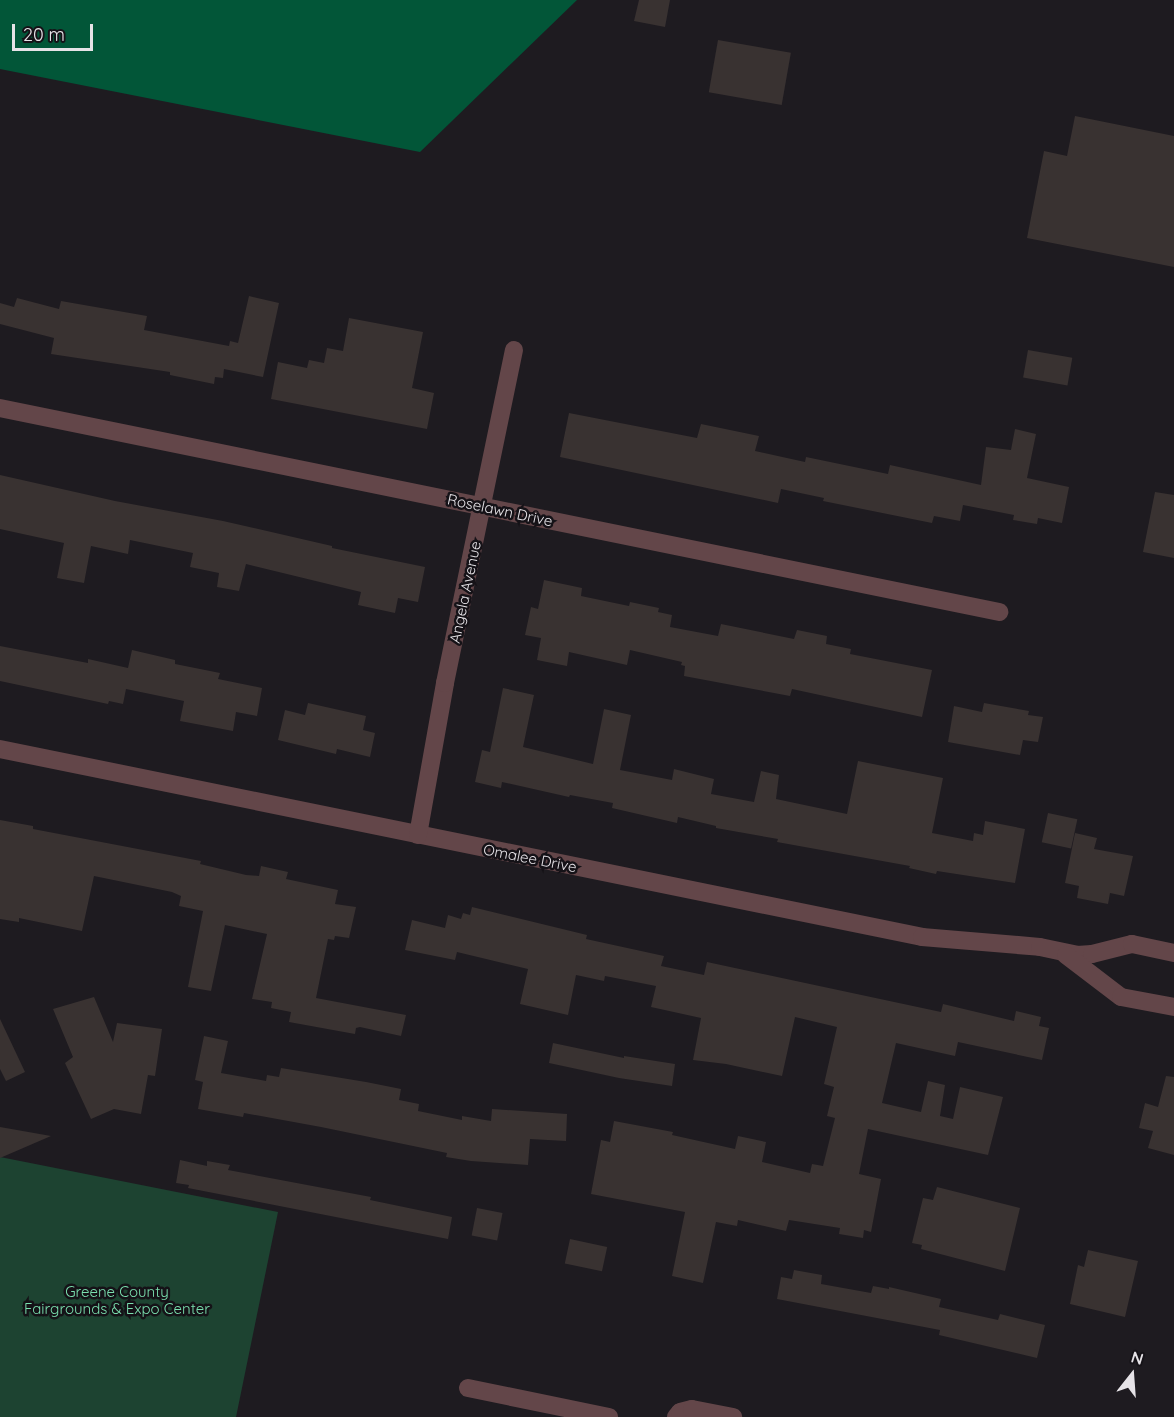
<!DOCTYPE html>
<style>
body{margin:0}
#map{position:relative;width:1174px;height:1417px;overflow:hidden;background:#1e1b20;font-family:Quicksand,sans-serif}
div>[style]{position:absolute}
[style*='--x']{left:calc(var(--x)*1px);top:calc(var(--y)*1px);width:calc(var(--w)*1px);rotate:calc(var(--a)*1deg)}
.green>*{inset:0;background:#1d4331}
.forest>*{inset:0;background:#025638}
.building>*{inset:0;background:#393231;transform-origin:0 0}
.street>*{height:18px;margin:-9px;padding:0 9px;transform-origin:9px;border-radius:9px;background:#634649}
span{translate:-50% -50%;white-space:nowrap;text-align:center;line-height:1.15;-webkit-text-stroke:5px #151217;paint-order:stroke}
.street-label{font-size:15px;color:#e6e3e7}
.park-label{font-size:15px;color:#7be0af}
.north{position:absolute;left:1102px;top:1345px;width:60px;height:60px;-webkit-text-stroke:4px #151217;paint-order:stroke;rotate:17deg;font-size:16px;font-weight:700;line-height:24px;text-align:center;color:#e6e3e7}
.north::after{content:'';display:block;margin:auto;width:21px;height:27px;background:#e6e3e7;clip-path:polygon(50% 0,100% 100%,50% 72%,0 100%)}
.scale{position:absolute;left:12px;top:24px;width:81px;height:27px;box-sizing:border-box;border:3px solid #e6e3e7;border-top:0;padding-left:8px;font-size:18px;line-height:21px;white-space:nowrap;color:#e6e3e7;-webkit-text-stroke:4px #151217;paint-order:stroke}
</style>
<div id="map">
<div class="green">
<i style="clip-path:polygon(0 1157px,278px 1212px,236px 1417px,0 1417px)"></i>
</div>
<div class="forest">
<i style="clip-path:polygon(0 0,577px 0,420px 152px,0 69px)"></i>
</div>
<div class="building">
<i style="clip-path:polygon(639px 0,670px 0,665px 27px,634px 21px)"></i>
<i style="left:718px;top:40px;width:74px;height:53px;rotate:10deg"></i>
<i style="clip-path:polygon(1075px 116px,1174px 136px,1174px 267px,1027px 238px,1044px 151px,1067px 156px)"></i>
<i style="clip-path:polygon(249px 296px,279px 303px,263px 377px,224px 369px,223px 378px,215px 377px,214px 384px,170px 375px,170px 372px,51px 354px,54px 338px,0 324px,0 303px,14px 307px,17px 298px,59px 309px,61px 301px,147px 316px,144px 330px,229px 346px,230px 341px,238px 343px)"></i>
<i style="clip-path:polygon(349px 318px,423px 332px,412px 388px,434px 393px,427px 429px,271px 399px,278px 362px,307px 368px,309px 360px,324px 363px,327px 348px,343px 351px)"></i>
<i style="left:1028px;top:350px;width:45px;height:28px;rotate:10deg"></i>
<i style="clip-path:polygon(569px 413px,697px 438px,701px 424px,759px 436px,755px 451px,805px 462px,806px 457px,888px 474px,890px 465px,981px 485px,986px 447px,1011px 450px,1015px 429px,1036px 434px,1027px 478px,1069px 487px,1062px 523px,1038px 518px,1037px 524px,1013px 520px,1014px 515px,963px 505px,960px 521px,934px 516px,932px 523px,823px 501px,824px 498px,781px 489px,778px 503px,560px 457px)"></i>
<i style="clip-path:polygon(0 475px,115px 501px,223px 521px,332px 546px,332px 548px,425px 567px,418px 602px,398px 598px,395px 613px,358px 605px,361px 592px,246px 564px,239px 591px,217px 587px,219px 573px,190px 567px,193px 553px,130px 540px,128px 554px,91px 546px,84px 583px,57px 578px,64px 543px,0 529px)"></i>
<i style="clip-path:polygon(1155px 492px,1174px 495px,1174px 558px,1143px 552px)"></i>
<i style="clip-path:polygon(544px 580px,582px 588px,581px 596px,629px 606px,630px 602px,659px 608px,658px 612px,672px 615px,670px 627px,718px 636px,721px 624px,794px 639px,797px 630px,827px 636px,826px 644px,851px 649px,850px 654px,932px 670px,922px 717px,792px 689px,790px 696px,684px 676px,685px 666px,681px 665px,682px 662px,630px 650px,627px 665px,569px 652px,567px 666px,537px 660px,541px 638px,525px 635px,531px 607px,538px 609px)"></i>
<i style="clip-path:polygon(0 646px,88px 663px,88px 659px,128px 668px,132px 650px,175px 660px,175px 664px,220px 673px,218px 679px,262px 688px,257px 716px,236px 712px,233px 731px,180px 721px,184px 701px,126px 689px,123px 704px,109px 701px,108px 704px,0 681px)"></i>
<i style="clip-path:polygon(503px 688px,534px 695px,523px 747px,593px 764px,604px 709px,631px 715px,620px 770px,672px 780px,674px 769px,714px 779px,711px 794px,754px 802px,761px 771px,779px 775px,776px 799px,847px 814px,858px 761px,943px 778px,932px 833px,973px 841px,974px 833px,983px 835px,985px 821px,1025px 829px,1015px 883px,937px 871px,936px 874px,909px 868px,910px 866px,777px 842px,778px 839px,716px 828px,716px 826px,678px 817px,677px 823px,612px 808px,613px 803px,570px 795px,569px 797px,502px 782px,501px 788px,475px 782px,482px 750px,490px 752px)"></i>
<i style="clip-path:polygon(308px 703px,366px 716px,363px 730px,375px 733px,370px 757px,337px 749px,336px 754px,278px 740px,285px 710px,305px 715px)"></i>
<i style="clip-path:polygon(984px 703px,1029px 711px,1028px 715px,1043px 717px,1038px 742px,1023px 740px,1020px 755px,948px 742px,954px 706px,982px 712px)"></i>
<i style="left:1048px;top:813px;width:30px;height:30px;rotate:12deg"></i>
<i style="clip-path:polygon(0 820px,33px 826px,33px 829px,201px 861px,200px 864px,246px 875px,259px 876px,261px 866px,288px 872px,286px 879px,338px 890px,335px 904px,356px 907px,349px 938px,335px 936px,334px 940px,328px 939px,316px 998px,406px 1015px,401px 1036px,360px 1027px,356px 1028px,355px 1034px,289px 1022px,291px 1012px,271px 1008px,272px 1002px,252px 999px,267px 934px,225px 925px,211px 991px,188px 987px,203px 911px,179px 906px,181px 896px,172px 892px,94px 876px,82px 931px,19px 918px,19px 922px,0 919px)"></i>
<i style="clip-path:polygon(1075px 833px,1097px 838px,1094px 849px,1133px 856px,1124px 896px,1110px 893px,1108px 904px,1077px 898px,1079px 886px,1065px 883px)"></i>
<i style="clip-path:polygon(472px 907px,587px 935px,586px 939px,664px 956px,661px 966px,704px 975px,707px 962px,941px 1012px,943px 1004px,1014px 1021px,1016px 1011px,1041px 1017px,1039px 1026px,1049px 1028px,1042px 1060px,958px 1042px,955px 1056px,896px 1043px,882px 1103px,921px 1112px,928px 1081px,945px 1085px,940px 1116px,953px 1119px,960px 1087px,1003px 1097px,988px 1155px,868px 1129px,859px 1174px,881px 1179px,871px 1232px,864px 1230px,863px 1238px,839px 1234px,840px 1228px,789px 1220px,786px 1231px,738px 1220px,737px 1226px,716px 1222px,703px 1283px,672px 1276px,685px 1212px,591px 1194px,601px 1140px,610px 1142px,614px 1121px,673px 1132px,672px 1135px,735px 1149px,738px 1136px,766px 1142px,762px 1162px,810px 1173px,812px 1164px,823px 1166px,835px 1118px,827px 1116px,834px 1087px,824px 1084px,837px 1027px,795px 1017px,782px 1076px,726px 1064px,693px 1060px,701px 1018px,651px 1007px,656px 986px,605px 976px,604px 981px,576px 975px,568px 1015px,520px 1004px,528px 969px,457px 952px,455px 960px,405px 950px,412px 920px,445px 928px,448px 915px,461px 919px,463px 913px,470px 915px)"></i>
<i style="clip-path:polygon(94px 997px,113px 1042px,117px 1023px,162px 1029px,155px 1076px,148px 1075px,141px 1114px,114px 1109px,91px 1119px,65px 1063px,73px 1057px,53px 1009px)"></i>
<i style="clip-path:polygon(0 1019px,25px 1072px,6px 1081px,0 1069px)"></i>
<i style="clip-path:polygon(204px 1036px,228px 1041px,221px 1073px,266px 1081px,267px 1075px,279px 1077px,281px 1068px,366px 1082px,401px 1089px,399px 1100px,419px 1104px,418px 1111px,462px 1120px,462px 1116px,491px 1121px,492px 1109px,567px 1114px,566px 1141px,530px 1139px,528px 1165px,471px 1161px,446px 1157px,447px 1153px,321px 1127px,244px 1113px,243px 1117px,198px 1109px,203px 1082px,195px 1080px)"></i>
<i style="clip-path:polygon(553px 1043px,624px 1058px,624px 1056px,675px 1064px,672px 1086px,619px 1078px,549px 1063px)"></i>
<i style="clip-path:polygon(1166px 1076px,1174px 1077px,1174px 1155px,1148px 1148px,1153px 1131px,1139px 1128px,1145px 1103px,1158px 1107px)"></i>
<i style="clip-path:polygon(0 1127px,51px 1136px,0 1158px)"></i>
<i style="clip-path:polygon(180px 1160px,207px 1166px,207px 1161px,230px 1165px,228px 1170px,371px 1197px,370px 1200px,452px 1217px,448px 1239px,188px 1188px,189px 1185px,176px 1183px)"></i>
<i style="clip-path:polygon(937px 1187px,1020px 1208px,1005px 1271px,921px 1249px,922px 1245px,912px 1243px,923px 1198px,933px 1200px)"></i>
<i style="left:477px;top:1208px;width:26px;height:28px;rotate:11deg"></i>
<i style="left:570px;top:1239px;width:38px;height:25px;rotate:12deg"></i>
<i style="clip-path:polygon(1088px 1250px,1138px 1261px,1125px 1317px,1070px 1304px,1078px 1265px,1084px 1267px)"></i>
<i style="clip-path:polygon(794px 1270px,822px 1275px,821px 1284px,871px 1293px,873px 1286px,889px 1289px,889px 1287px,941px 1299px,939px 1307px,998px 1320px,1000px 1314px,1045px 1325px,1037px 1358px,939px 1335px,940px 1330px,777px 1299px,781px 1277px,792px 1279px)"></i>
</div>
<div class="street">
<i style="--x:0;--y:408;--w:1020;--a:11.54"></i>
<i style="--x:0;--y:749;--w:941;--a:11.52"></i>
<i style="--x:922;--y:937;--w:118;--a:4.8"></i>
<i style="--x:1040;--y:947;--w:38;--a:12"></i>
<i style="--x:1077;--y:955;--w:15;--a:-4"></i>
<i style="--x:1092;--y:954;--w:41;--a:-14"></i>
<i style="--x:1132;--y:944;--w:43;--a:12.1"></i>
<i style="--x:418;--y:835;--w:154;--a:-79.9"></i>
<i style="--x:445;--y:683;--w:340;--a:-78.3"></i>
<i style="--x:1066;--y:955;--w:69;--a:37.4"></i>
<i style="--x:1121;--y:997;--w:54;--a:10.7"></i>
<i style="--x:468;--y:1388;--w:144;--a:11.6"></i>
<i style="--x:676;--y:1417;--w:6;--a:-51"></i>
<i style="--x:680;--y:1412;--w:12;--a:-14"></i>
<i style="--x:692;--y:1409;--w:42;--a:11"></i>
</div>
<div class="street-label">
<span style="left:500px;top:510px;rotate:12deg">Roselawn Drive</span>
<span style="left:465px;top:592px;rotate:-78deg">Angela Avenue</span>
<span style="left:530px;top:858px;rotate:11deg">Omalee Drive</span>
</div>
<div class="park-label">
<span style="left:117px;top:1300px">Greene County<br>Fairgrounds &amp; Expo Center</span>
</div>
<div class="north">N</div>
<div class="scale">20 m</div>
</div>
